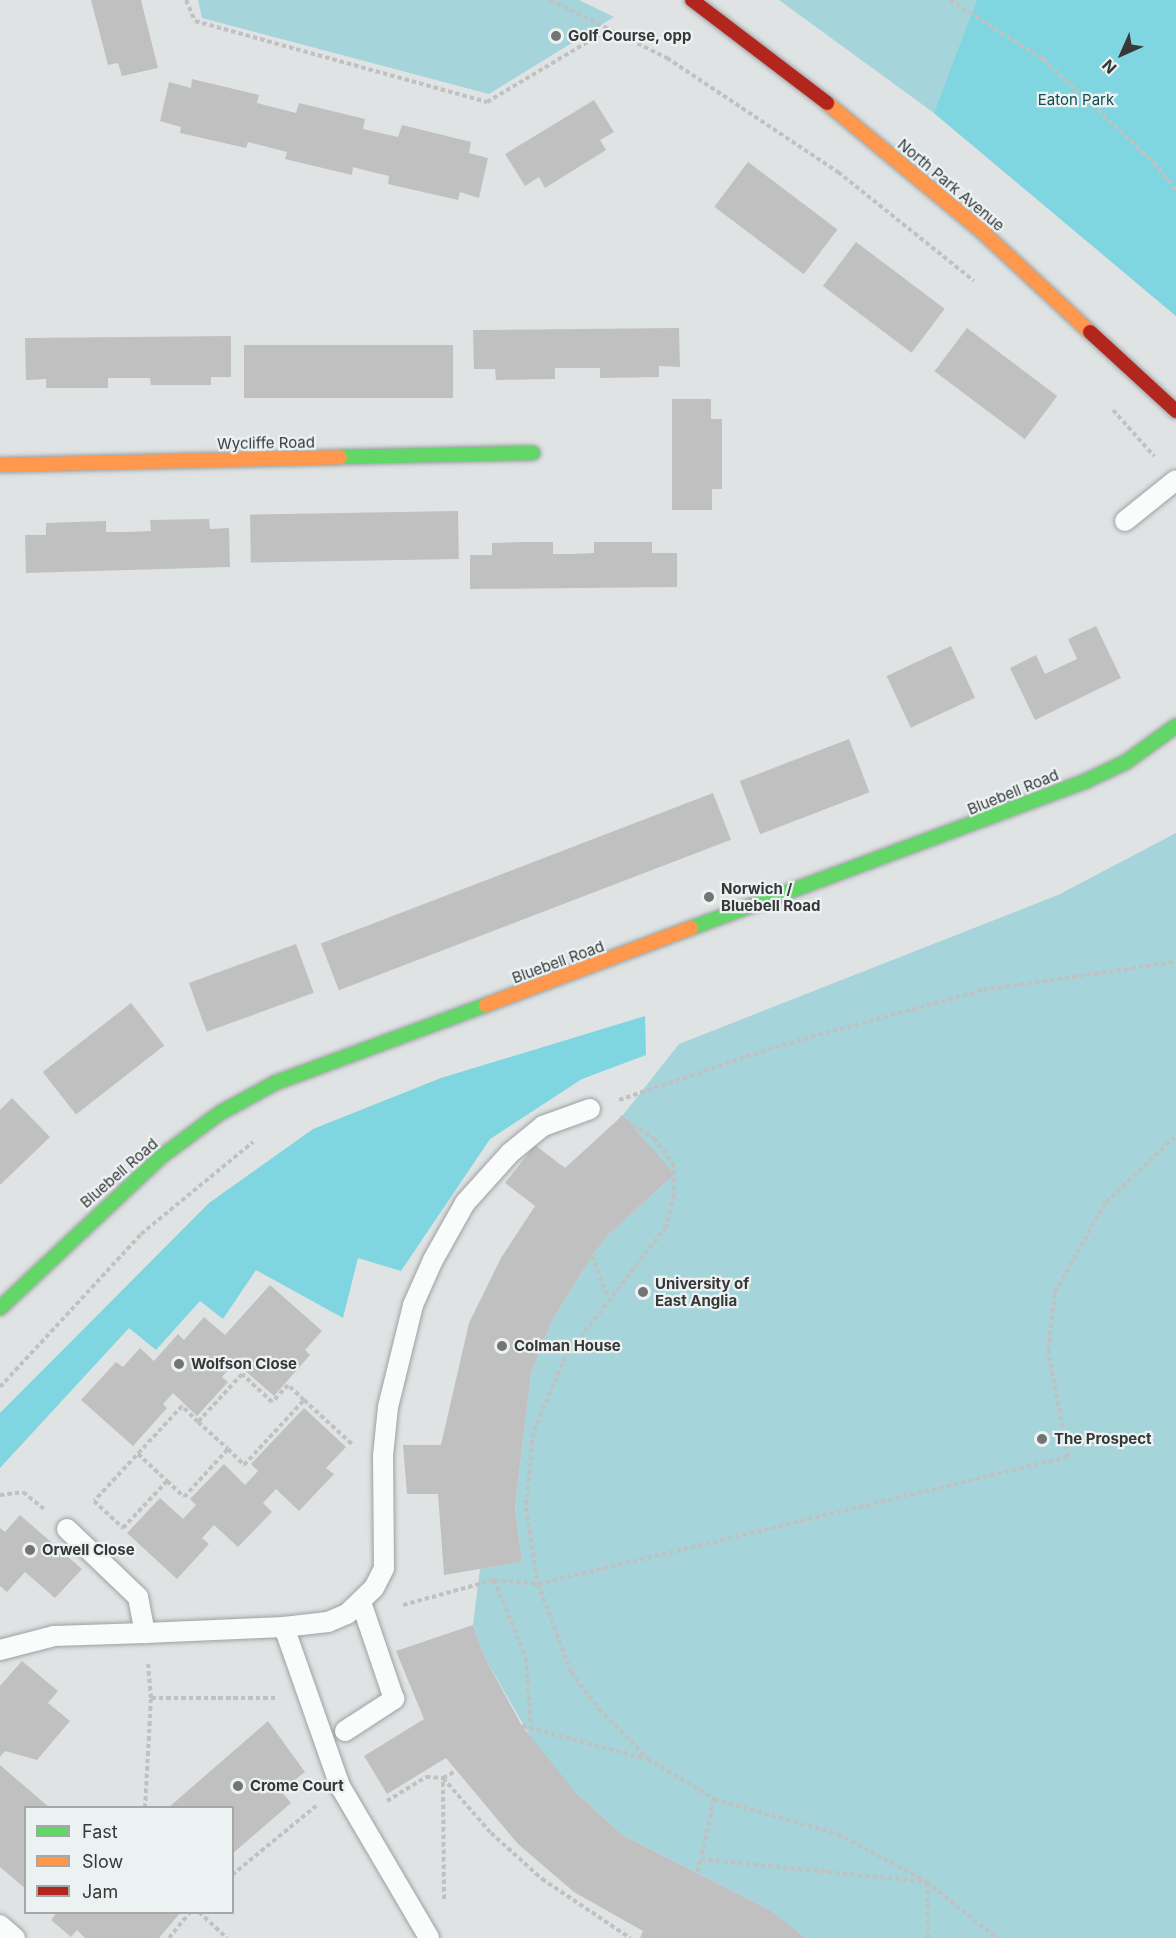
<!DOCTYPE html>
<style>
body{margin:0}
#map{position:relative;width:1176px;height:1938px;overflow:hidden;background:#dfe3e4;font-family:Inter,sans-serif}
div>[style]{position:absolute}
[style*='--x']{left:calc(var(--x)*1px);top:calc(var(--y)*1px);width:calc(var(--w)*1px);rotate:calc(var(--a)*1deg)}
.green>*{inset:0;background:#a5d4da}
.forest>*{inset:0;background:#80d6e0}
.building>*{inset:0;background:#c0c0c0;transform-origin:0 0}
.path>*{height:4px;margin-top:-2px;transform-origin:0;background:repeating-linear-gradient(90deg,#c0c2c2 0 4.5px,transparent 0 7.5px)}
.roads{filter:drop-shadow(0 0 2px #9ea1a1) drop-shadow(0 0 2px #9ea1a1)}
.lane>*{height:20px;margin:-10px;padding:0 10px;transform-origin:10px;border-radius:10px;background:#fafbfb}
.fast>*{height:14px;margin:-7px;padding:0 7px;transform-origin:7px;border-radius:7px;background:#63d668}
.slow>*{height:14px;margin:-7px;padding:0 7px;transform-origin:7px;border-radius:7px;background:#ff974d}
.jam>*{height:14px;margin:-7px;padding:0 7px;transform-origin:7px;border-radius:7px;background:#b3261e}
.dots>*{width:16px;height:16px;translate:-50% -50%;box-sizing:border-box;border:3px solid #ecf2f2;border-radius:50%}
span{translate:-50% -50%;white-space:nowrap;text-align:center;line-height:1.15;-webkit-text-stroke:4.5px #ecf2f2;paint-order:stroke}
.poi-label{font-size:15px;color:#373939;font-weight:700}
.left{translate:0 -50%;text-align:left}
.park-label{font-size:15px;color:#0f4e55}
.street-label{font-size:15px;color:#373939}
.legend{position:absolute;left:24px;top:1806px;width:210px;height:108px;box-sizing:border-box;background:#ecf2f2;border:2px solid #a4a8a8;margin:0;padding:8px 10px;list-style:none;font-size:18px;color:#373939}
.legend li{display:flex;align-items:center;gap:12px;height:30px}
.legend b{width:30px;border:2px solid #a4a8a8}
.north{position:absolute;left:1092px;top:24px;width:60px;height:60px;-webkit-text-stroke:4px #ecf2f2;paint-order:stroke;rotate:225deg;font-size:16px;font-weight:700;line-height:24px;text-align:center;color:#373939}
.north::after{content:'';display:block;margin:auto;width:21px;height:27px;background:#373939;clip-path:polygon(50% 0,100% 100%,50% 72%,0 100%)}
</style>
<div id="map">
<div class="green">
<i style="clip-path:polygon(198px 0,579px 0,614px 17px,489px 94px,202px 18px)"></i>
<i style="clip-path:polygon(779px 0,1176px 0,1176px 316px,934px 113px)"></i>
<i style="clip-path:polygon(1176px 833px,1176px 1938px,806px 1938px,770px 1910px,624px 1836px,576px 1793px,535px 1745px,485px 1658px,473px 1625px,480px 1569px,522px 1562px,515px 1508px,531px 1373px,552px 1321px,592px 1256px,609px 1234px,675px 1174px,623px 1115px,679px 1044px,1058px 895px)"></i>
</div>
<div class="forest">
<i style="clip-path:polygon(977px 0,1176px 0,1176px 316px,934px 113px)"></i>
<i style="clip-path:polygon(645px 1016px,646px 1055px,582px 1079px,490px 1139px,401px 1271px,358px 1258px,343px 1318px,256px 1270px,223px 1319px,200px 1301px,156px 1350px,129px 1328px,0 1468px,0 1413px,209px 1203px,313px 1129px,441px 1078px)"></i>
</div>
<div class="building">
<i style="clip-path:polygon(91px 0,141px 0,158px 68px,122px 76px,118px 63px,108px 65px)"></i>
<i style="clip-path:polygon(192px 79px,259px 95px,257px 103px,296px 113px,299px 103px,365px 119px,363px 129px,398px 137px,402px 125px,471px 142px,469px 153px,488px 158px,479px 198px,460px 192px,458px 200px,388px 184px,389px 176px,372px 172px,353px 167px,352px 175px,285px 159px,287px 152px,248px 142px,246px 148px,180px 133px,181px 127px,160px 121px,169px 82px,191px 88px)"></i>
<i style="clip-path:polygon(594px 100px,614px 132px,600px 140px,606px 150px,545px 188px,539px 177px,525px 186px,505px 154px)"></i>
<i style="left:748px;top:162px;width:112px;height:56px;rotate:37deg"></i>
<i style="left:856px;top:242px;width:111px;height:55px;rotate:37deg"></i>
<i style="clip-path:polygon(679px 328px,680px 367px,659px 366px,659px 377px,600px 378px,600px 368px,555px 368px,555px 379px,496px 380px,495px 369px,474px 369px,473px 330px)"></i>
<i style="left:967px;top:328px;width:113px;height:54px;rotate:37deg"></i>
<i style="clip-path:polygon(231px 336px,231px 377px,211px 377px,211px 385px,151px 385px,150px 378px,108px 378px,108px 388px,46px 388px,46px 379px,26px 380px,25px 338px)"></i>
<i style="left:244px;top:345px;width:209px;height:53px"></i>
<i style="clip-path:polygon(672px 399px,711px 399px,711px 419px,722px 419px,722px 489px,712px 489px,712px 510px,672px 510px)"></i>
<i style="left:458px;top:511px;width:48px;height:208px;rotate:89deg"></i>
<i style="clip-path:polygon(209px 519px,210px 529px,229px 528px,230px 567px,26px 573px,25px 535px,46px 535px,46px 523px,106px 521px,106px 532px,128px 532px,151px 531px,150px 520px)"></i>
<i style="clip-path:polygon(522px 542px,553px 542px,553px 554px,574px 554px,594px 553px,594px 542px,652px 542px,652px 553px,677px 553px,677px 587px,470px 589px,470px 555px,492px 555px,492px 543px)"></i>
<i style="clip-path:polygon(1096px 626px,1121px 678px,1035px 720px,1010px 668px,1036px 655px,1045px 674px,1062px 666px,1077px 659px,1068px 639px)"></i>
<i style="left:951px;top:646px;width:57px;height:71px;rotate:65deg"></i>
<i style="left:849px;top:739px;width:57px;height:117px;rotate:69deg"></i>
<i style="left:713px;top:793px;width:50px;height:420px;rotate:69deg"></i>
<i style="left:296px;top:944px;width:52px;height:114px;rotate:70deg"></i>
<i style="left:131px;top:1003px;width:54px;height:112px;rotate:52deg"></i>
<i style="clip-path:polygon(12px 1098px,50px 1137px,0 1185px,0 1110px)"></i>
<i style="clip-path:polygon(623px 1115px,675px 1174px,609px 1234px,592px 1256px,552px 1321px,531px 1373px,515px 1508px,522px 1562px,444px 1575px,438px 1494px,407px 1494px,403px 1445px,441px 1445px,469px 1323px,501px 1258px,535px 1206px,505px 1183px,535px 1145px,565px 1168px)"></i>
<i style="clip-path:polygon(270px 1285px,322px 1331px,305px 1350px,310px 1355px,274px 1396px,235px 1362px,222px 1377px,228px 1382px,197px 1416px,173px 1393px,163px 1404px,167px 1408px,133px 1446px,81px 1400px,116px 1362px,123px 1367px,140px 1348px,154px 1361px,178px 1334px,184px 1340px,204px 1317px,225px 1335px)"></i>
<i style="clip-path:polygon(304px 1408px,346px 1447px,326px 1468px,334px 1474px,299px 1511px,276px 1489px,263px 1503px,272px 1512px,238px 1547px,214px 1525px,202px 1538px,209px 1544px,177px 1579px,127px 1533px,160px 1498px,183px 1519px,196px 1505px,190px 1499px,224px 1464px,245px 1485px,258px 1471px,251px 1464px)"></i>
<i style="clip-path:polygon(20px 1515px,82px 1569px,55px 1598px,25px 1572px,7px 1592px,0 1586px,0 1528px,5px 1532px)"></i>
<i style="clip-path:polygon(473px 1625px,485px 1658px,522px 1726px,576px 1793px,624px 1836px,770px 1910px,806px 1938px,640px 1938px,643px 1931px,574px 1892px,518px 1844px,446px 1758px,387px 1794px,364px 1756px,424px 1719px,396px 1651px)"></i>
<i style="clip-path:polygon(22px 1661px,58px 1691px,48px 1703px,70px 1721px,37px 1760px,5px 1751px,0 1757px,0 1686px)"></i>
<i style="clip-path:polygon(268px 1721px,305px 1772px,281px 1791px,291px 1803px,232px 1854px,232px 1808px,168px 1808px)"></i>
<i style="clip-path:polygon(0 1765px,50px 1808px,26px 1808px,26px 1889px,0 1867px)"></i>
<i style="clip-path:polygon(57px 1912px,181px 1912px,159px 1938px,85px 1938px,77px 1930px,71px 1937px,51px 1920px)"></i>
</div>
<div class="path">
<i style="--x:186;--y:0;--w:23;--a:67"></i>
<i style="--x:195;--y:21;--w:303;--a:15.5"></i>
<i style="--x:487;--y:102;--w:141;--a:-30.8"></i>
<i style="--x:550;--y:0;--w:131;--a:26.4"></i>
<i style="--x:667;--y:58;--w:206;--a:33.7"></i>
<i style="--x:838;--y:172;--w:174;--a:38.7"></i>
<i style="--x:950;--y:0;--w:110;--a:32.4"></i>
<i style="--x:1043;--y:59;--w:152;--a:43.1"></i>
<i style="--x:1154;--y:163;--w:35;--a:51"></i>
<i style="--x:1113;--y:410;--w:62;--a:48.3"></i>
<i style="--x:619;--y:1100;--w:165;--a:-18.8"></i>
<i style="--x:775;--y:1047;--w:216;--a:-15.3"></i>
<i style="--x:983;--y:990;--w:195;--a:-8.3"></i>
<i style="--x:620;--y:1117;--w:40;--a:32"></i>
<i style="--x:654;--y:1138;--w:31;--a:53"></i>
<i style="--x:673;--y:1163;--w:32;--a:88"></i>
<i style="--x:674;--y:1195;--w:33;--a:104"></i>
<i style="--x:666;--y:1227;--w:165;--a:127.8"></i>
<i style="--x:565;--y:1357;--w:82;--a:112.8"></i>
<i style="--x:533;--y:1433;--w:75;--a:95.3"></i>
<i style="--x:526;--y:1508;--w:77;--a:81"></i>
<i style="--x:538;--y:1584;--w:94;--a:69.4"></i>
<i style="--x:571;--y:1672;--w:46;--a:52.9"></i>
<i style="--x:599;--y:1709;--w:70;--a:45.6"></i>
<i style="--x:648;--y:1759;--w:77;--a:31.2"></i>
<i style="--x:714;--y:1799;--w:129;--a:15.8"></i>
<i style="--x:838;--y:1834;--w:101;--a:28.3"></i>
<i style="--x:927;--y:1882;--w:90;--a:38.7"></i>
<i style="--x:592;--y:1256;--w:44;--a:68.7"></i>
<i style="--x:0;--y:1387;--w:208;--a:-47.3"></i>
<i style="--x:141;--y:1234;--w:145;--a:-39.4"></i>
<i style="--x:304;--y:1400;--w:65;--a:42.5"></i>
<i style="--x:198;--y:1422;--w:40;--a:42"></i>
<i style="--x:228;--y:1449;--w:23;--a:45"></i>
<i style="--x:244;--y:1465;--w:88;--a:-47.3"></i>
<i style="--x:304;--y:1400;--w:22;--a:-137"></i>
<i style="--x:288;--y:1385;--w:23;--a:133"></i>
<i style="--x:272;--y:1402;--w:41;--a:-137"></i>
<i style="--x:242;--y:1374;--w:65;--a:132.5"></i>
<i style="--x:198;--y:1422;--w:23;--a:-135"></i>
<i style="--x:182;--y:1406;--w:129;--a:132.8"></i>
<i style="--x:94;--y:1501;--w:40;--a:43"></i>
<i style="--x:123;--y:1528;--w:64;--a:-46.9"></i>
<i style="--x:167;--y:1481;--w:23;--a:43"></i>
<i style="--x:184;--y:1497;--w:65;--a:-47.5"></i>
<i style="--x:138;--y:1454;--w:40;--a:43"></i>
<i style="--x:0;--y:1495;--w:23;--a:-7"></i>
<i style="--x:23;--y:1492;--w:27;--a:39"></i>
<i style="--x:494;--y:1580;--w:84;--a:67.7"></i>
<i style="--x:526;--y:1658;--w:71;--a:86"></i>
<i style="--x:403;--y:1605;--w:94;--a:-15.4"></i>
<i style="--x:494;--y:1580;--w:44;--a:5.2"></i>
<i style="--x:538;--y:1584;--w:545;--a:-13.48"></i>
<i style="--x:1068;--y:1457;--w:109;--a:-100.6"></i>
<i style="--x:1048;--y:1350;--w:58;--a:-83.1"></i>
<i style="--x:1055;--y:1292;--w:103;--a:-60.5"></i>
<i style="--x:1106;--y:1202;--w:96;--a:-43.3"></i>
<i style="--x:151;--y:1698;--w:124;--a:0"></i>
<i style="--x:522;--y:1726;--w:130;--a:14.7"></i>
<i style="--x:714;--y:1799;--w:61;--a:102.2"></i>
<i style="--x:701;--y:1859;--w:227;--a:5.8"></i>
<i style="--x:927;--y:1882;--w:56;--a:89"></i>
<i style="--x:387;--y:1801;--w:46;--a:-31.6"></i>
<i style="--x:426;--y:1777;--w:17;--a:3"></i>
<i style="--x:443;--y:1778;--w:73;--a:48.9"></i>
<i style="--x:491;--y:1833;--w:69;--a:42"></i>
<i style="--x:542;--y:1879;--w:106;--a:33.8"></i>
<i style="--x:145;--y:1808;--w:110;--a:-86.9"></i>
<i style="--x:151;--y:1698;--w:34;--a:-95"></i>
<i style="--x:697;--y:1872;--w:14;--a:-73"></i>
<i style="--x:232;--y:1875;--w:109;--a:-39.4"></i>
<i style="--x:444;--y:1899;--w:121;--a:-90.5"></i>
<i style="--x:443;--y:1778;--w:13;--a:-29"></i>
<i style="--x:199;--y:1912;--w:38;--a:43"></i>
<i style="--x:169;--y:1938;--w:33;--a:-51"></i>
</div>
<div class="roads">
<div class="lane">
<i style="--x:1125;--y:521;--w:65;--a:-38.8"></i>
<i style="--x:67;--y:1529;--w:98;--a:43.8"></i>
<i style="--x:138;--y:1597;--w:37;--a:79"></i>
<i style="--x:145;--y:1633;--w:139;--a:-2.5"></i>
<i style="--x:284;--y:1627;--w:44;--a:-6.5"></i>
<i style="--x:328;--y:1622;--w:21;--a:-23"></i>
<i style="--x:347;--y:1614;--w:37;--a:-44"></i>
<i style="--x:374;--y:1588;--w:22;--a:-63"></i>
<i style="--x:384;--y:1568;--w:112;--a:-90.5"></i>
<i style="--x:383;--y:1456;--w:49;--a:-84.2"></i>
<i style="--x:388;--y:1407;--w:105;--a:-76.2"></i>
<i style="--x:413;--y:1305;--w:49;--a:-66"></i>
<i style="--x:433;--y:1260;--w:65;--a:-60.7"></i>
<i style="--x:465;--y:1203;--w:67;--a:-48"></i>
<i style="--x:510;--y:1153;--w:43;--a:-39.3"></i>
<i style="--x:543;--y:1126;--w:50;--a:-19.9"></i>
<i style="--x:284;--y:1627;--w:169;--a:70.6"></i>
<i style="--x:340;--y:1786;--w:176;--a:59.6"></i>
<i style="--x:0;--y:1650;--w:56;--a:-14.5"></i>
<i style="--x:54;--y:1636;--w:91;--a:-1.9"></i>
<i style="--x:345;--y:1731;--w:59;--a:-33.1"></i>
<i style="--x:394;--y:1699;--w:102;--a:-108.8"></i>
<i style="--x:0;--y:1925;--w:20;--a:41"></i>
</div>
<div class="fast">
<i style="--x:340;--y:457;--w:193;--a:-1.2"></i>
<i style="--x:691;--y:928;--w:421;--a:-20.4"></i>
<i style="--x:1086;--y:781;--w:44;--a:-25.4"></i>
<i style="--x:1126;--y:762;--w:62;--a:-35.8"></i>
<i style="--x:0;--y:1308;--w:222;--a:-43.2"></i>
<i style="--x:162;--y:1156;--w:72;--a:-36.6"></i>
<i style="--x:220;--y:1113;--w:63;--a:-28.6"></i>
<i style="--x:275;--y:1083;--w:225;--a:-20.3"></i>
</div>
<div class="slow">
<i style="--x:827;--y:103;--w:195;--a:39.6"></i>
<i style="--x:977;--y:227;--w:154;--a:42.9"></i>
<i style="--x:0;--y:465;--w:340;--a:-1.3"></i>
<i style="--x:486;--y:1005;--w:219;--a:-20.6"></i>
</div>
<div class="jam">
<i style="--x:692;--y:0;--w:170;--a:37.3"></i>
<i style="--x:1090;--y:332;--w:117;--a:42.6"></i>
</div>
</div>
<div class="dots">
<i style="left:556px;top:36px;background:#727475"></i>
<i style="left:709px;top:897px;background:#727475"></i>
<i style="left:643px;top:1292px;background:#727475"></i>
<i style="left:502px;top:1346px;background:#727475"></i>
<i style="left:179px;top:1364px;background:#727475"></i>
<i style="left:1042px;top:1439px;background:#727475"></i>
<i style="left:30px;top:1550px;background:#727475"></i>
<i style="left:238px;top:1786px;background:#727475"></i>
</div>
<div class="poi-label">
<span class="left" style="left:568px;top:36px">Golf Course, opp</span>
<span class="left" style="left:721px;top:897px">Norwich /<br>Bluebell Road</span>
<span class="left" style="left:655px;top:1292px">University of<br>East Anglia</span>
<span class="left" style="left:514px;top:1346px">Colman House</span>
<span class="left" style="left:191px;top:1364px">Wolfson Close</span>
<span class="left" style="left:1054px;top:1439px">The Prospect</span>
<span class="left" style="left:42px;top:1550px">Orwell Close</span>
<span class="left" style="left:250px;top:1786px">Crome Court</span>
</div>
<div class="park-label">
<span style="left:1076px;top:100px">Eaton Park</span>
</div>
<div class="street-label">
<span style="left:951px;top:185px;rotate:40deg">North Park Avenue</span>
<span style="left:266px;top:443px;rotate:-1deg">Wycliffe Road</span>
<span style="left:1013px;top:792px;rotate:-22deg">Bluebell Road</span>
<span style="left:558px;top:962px;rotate:-20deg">Bluebell Road</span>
<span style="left:119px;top:1173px;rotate:-41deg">Bluebell Road</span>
</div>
<ul class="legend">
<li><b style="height:8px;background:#63d668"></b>Fast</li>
<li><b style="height:8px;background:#ff974d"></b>Slow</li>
<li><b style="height:8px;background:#b3261e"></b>Jam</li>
</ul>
<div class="north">N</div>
</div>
